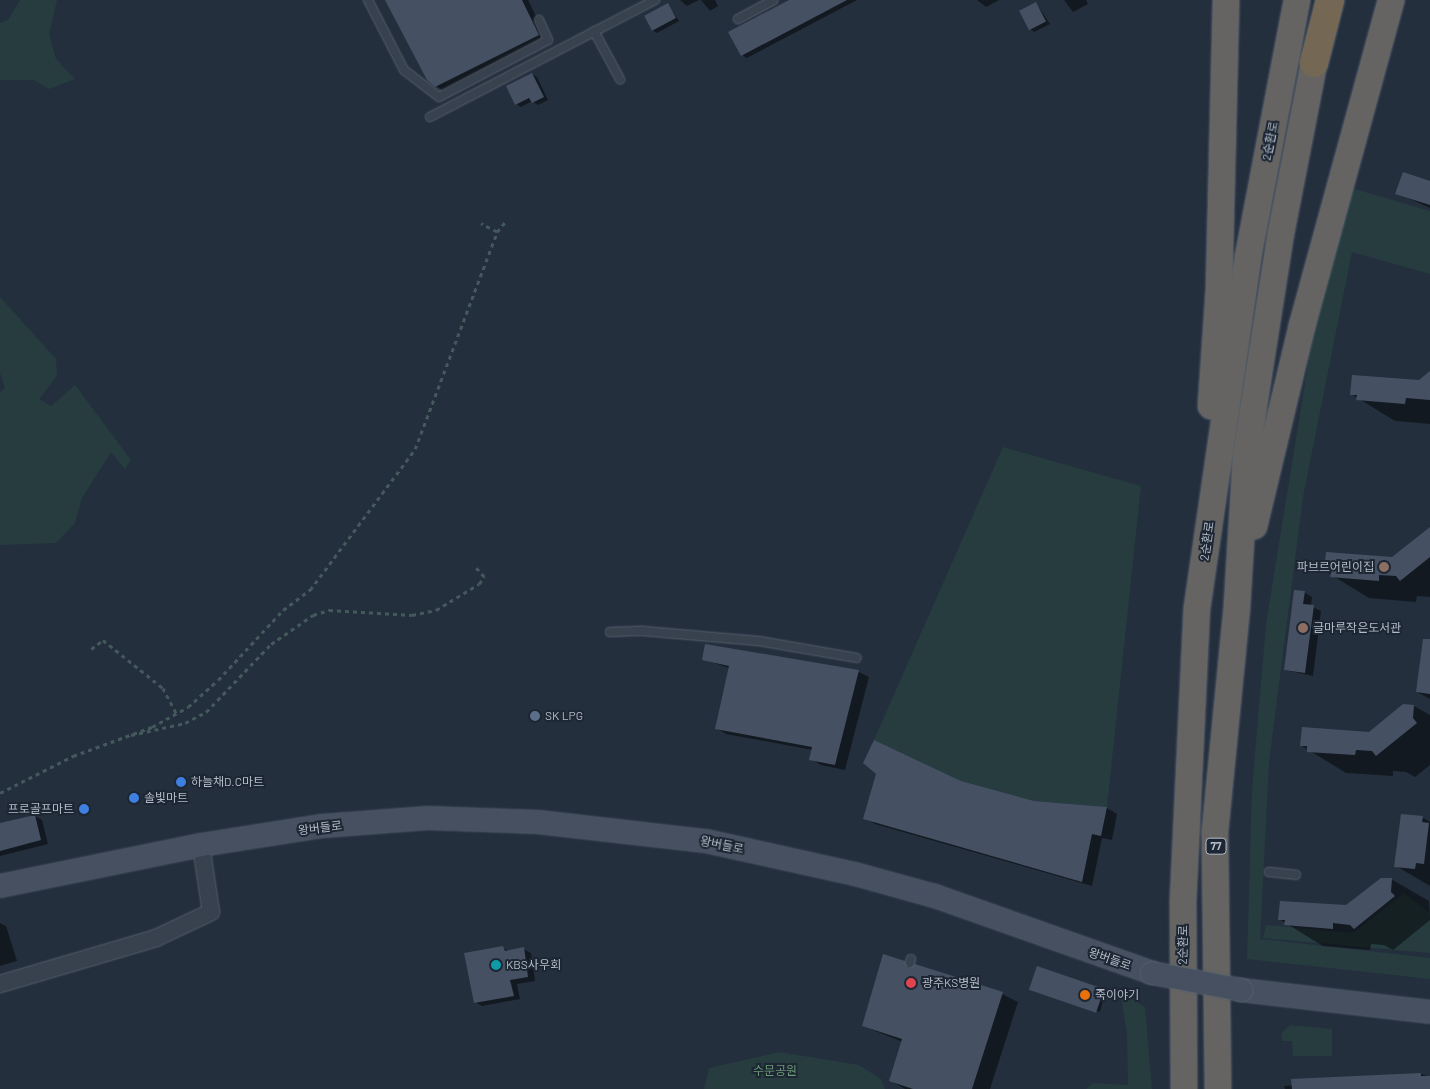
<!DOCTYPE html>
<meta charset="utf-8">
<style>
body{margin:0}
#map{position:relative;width:1430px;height:1089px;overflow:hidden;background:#242f3e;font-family:Barlow,"Noto Sans KR",sans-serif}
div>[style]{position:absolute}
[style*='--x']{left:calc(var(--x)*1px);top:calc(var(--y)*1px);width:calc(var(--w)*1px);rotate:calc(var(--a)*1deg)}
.green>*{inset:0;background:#263c3f}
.shadow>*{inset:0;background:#0007}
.building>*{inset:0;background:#455162;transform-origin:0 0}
.path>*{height:2.5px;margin-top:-1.25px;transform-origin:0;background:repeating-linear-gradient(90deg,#44595c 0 4px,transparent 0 8px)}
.roads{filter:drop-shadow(0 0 1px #565f6c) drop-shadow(0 0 1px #565f6c)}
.service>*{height:8px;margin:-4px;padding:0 4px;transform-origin:4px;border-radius:4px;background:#38414e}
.minor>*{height:16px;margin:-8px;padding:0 8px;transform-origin:8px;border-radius:8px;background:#38414e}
.secondary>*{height:22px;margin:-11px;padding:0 11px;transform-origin:11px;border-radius:11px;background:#465061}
.trunk>*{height:26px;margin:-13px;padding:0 13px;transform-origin:13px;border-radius:13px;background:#656462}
.motorway>*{height:28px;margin:-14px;padding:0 14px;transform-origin:14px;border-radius:14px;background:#746855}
.bridges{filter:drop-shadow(0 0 1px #565f6c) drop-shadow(0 0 1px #565f6c)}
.secondary-bridge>*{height:22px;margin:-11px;padding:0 11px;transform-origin:11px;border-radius:11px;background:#465061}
.dots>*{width:14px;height:14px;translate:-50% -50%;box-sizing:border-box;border:2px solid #1d2633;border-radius:50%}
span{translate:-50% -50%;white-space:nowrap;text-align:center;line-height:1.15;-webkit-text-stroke:4px #1d2633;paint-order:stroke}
.shield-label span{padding:1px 4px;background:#1d2633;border:1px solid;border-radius:4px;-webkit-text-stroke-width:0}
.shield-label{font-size:11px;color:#b4bcc9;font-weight:700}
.street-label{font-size:12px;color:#b4bcc9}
.poi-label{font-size:12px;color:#b4bcc9}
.right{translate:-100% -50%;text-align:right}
.left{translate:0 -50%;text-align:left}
.park-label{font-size:12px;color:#6b9a76}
</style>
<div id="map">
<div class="green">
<i style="clip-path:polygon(20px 0,57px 0,49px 34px,56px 59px,75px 79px,49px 89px,34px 80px,0 80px,0 23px,8px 20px)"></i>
<i style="clip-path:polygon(1348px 187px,1430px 211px,1430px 274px,1352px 252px,1303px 497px,1269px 762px,1260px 939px,1430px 958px,1430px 979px,1247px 959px,1252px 789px,1266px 624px,1318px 303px)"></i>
<i style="clip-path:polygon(0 297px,56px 359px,57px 376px,39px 399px,51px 406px,75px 385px,131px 460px,125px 469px,111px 452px,82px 498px,75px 523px,56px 543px,0 545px,0 392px,5px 388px,0 373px)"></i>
<i style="clip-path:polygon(1003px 447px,1141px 486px,1107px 807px,1034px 801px,961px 781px,874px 740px)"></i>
<i style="clip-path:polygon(1404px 893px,1430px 913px,1430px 953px,1263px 938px,1266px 925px,1353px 933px)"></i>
<i style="clip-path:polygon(1120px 991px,1145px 1007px,1152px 1089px,1086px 1089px,1093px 1083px,1128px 1085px,1127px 1033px)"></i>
<i style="clip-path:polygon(1290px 1025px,1332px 1029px,1332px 1056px,1293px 1056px,1292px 1041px,1282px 1041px,1281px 1034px)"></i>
<i style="clip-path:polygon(779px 1052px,859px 1065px,881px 1079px,885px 1089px,704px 1089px,709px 1068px)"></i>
</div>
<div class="shadow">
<i style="clip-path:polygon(386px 0,528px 0,548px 41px,446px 92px,436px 86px)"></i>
<i style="clip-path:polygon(680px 0,699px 0,687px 6px)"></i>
<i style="clip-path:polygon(701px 0,715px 0,718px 6px,710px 11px)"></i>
<i style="clip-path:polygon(791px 0,857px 0,747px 58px,742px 55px,730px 33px)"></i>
<i style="clip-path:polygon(977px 0,999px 0,986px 7px)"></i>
<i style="clip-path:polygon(1064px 0,1086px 0,1088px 4px,1073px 12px)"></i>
<i style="clip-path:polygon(1036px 3px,1050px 24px,1034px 32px,1030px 29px)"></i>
<i style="clip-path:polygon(668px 5px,679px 21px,657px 33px,652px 30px)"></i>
<i style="clip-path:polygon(532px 74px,537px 77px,548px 100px,538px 105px,532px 101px,521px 107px,516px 104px)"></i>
<i style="clip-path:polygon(1430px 181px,1430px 208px,1397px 193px)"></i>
<i style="clip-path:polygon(1430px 373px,1430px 424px,1395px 421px,1351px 394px,1419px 381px)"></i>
<i style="clip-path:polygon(1430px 531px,1430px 597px,1417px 596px,1416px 602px,1369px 598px,1325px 571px,1393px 558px)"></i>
<i style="clip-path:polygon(1304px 592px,1312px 597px,1311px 606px,1321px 611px,1313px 676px,1285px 670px)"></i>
<i style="clip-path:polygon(1430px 642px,1430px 699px,1417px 692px)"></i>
<i style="clip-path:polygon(706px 645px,859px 672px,869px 677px,845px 770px,821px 765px,811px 759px,813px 750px,726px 734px,716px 728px,729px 668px,703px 659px)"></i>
<i style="clip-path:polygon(1414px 706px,1430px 715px,1430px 765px,1415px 777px,1406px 772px,1393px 771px,1393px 776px,1346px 773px,1302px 746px,1369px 733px)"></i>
<i style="clip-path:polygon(961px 782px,1033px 802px,1107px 808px,1117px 814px,1112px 840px,1102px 838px,1092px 886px,875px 824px,865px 818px)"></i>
<i style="clip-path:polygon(35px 816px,42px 820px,48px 844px,0 856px,0 825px)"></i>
<i style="clip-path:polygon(1422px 817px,1430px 822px,1430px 886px,1396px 866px)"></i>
<i style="clip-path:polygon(1391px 879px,1429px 901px,1430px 916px,1430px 920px,1393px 950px,1384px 945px,1371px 944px,1370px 950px,1323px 946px,1279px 919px,1347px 906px)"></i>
<i style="clip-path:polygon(0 923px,6px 926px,17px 961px,0 966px)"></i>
<i style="clip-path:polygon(503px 948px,510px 952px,523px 949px,531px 953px,535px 981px,517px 984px,520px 999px,482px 1006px,475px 1002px)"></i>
<i style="clip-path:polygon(904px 962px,1002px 994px,1018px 1002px,990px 1089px,905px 1089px,890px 1080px,903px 1042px,863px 1026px)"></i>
<i style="clip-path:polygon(1033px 990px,1103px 991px,1105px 992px,1100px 1012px)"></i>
<i style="clip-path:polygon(1421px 1074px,1430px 1077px,1430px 1089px,1285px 1089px,1284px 1086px)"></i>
</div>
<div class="building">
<i style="clip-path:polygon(385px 0,522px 0,539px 35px,435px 87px,427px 80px)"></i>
<i style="clip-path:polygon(789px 0,847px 0,741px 56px,728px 32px)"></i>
<i style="left:1036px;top:2px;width:22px;height:19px;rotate:63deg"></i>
<i style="left:668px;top:3px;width:17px;height:27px;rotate:62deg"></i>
<i style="clip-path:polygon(532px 73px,544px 97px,532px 103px,529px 98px,515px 105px,506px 86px)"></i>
<i style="clip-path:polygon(1403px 172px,1430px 181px,1430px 205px,1395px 194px)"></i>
<i style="clip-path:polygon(1430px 371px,1430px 400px,1406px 398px,1405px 404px,1356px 400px,1357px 395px,1350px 395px,1352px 375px,1419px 380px)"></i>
<i style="clip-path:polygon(1430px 527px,1430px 557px,1400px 581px,1396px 576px,1379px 575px,1379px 581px,1330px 577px,1331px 572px,1324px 571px,1326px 552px,1392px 557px)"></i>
<i style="clip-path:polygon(1294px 590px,1305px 591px,1303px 604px,1314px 605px,1305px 673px,1284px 670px)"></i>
<i style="clip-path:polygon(1423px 639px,1430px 639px,1430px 694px,1416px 692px)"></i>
<i style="clip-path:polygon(705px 644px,859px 670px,835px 765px,809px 760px,812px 747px,715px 729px,729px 666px,702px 660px)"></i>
<i style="clip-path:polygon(1403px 704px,1414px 705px,1413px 718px,1417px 723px,1376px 756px,1372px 751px,1356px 750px,1355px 755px,1307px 752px,1307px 746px,1300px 746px,1302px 727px,1369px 732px)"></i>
<i style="clip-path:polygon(874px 740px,961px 781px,1034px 801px,1107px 807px,1101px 836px,1092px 834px,1082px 882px,863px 819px,876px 774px,863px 763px)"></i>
<i style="clip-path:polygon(1401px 814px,1423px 816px,1422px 822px,1429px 823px,1424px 864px,1416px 863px,1415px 869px,1394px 867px)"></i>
<i style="clip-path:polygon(35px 815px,41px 840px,0 851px,0 823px)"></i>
<i style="clip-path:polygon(1381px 878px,1392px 878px,1391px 892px,1395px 896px,1354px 929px,1350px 925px,1333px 923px,1333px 929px,1284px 925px,1285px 920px,1278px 920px,1280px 901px,1346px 905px)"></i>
<i style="clip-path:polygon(503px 946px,505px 951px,524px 947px,528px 977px,510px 980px,514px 996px,474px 1003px,464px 953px)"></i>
<i style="clip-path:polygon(883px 954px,905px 961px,908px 968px,915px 964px,1003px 992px,972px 1089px,913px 1089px,889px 1081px,902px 1039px,862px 1026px)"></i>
<i style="left:1037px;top:966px;width:71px;height:25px;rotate:19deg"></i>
<i style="clip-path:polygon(1421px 1073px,1421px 1076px,1430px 1076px,1430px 1089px,1292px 1089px,1291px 1079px)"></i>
</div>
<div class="path">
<i style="--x:497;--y:232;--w:14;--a:-51"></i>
<i style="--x:91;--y:649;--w:15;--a:-37"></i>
<i style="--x:103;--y:640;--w:77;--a:38.7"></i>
<i style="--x:163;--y:688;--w:30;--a:62"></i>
<i style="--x:131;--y:735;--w:55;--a:-12.5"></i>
<i style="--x:185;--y:723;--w:24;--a:-28"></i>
<i style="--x:206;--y:712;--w:94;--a:-46.3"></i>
<i style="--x:271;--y:644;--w:51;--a:-34.6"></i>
<i style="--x:313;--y:615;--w:17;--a:-17"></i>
<i style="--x:329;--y:610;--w:83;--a:3.4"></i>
<i style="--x:412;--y:615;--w:25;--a:-12"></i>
<i style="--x:436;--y:610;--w:50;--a:-31.2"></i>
<i style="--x:479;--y:584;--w:9;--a:-54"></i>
<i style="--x:484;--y:577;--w:13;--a:-132"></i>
<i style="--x:0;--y:793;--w:82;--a:-26.9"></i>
<i style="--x:73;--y:756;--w:84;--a:-20.2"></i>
<i style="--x:152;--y:727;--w:41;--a:-29.1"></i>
<i style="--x:188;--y:707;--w:40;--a:-42"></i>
<i style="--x:218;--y:680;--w:96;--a:-47.1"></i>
<i style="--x:283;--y:610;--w:34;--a:-37"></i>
<i style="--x:310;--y:590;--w:176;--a:-53.3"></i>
<i style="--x:415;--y:449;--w:232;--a:-69.3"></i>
<i style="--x:497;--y:232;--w:18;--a:-153"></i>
</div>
<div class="roads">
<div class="service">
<i style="--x:368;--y:0;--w:79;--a:62.8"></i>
<i style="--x:404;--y:70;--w:44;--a:37.6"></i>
<i style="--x:439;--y:97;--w:123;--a:-27.6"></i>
<i style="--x:548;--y:40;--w:22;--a:-114"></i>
<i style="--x:738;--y:19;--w:40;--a:-28"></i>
<i style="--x:594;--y:31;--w:55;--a:61.6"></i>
<i style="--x:430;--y:117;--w:254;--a:-27.5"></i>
<i style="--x:610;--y:632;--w:33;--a:-2"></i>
<i style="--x:643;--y:631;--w:116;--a:4.9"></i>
<i style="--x:759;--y:641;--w:99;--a:9.8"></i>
<i style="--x:1269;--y:872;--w:27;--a:6"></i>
<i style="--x:910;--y:963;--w:4;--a:-76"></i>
</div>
<div class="minor">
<i style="--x:0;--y:984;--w:163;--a:-16.4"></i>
<i style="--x:156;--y:938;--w:61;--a:-25.3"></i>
<i style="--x:211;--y:912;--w:68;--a:-98.5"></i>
</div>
<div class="secondary">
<i style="--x:0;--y:886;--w:205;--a:-11.5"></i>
<i style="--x:201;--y:845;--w:123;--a:-8.9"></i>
<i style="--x:323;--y:826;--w:105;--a:-4.4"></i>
<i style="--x:428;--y:818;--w:110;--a:2.1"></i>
<i style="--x:538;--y:822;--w:169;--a:6.5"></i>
<i style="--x:706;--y:841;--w:153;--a:12.5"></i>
<i style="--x:855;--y:874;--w:83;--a:15.4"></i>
<i style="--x:935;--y:896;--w:230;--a:19.5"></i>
<i style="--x:1241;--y:990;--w:190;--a:6.6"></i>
</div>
<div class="trunk">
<i style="--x:1211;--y:406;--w:118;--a:-86.1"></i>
<i style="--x:1219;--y:288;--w:288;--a:-88.6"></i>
<i style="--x:1254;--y:526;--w:206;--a:-76.5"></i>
<i style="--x:1302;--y:326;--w:338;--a:-74.7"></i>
<i style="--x:1184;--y:1089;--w:187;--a:-90.3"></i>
<i style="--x:1183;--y:902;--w:294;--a:-87.3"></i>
<i style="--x:1197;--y:608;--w:355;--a:-81.7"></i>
<i style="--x:1248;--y:257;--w:262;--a:-79.2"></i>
<i style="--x:1218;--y:1089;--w:258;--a:-90.7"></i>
<i style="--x:1215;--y:831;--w:227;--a:-84.4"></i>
<i style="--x:1237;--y:605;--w:149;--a:-86.5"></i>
<i style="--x:1246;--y:456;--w:226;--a:-81.1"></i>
<i style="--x:1281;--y:233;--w:173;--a:-79"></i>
</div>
<div class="motorway">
<i style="--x:1314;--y:63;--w:65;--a:-75.7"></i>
</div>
</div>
<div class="bridges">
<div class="secondary-bridge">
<i style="--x:1152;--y:973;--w:91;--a:10.8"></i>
</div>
</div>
<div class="dots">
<i style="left:1384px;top:567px;background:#8d6e63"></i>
<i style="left:1303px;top:628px;background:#8d6e63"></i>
<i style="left:535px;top:716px;background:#5c6f8a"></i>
<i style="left:181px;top:782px;background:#3f7fe0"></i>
<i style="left:134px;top:798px;background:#3f7fe0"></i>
<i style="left:84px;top:809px;background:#3f7fe0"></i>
<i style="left:496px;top:965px;background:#0f9aa8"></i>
<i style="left:911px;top:983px;background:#e0444e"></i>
<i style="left:1085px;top:995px;background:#e8710a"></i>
</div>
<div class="shield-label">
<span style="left:1216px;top:846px">77</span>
</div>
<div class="street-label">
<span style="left:1270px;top:141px;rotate:-79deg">2순환로</span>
<span style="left:1207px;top:541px;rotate:-82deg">2순환로</span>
<span style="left:320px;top:828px;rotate:-7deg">왕버들로</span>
<span style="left:722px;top:845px;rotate:11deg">왕버들로</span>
<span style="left:1183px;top:945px;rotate:-89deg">2순환로</span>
<span style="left:1110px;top:959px;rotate:19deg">왕버들로</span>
</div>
<div class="poi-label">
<span class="right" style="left:1374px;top:567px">파브르어린이집</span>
<span class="left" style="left:1313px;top:628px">글마루작은도서관</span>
<span class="left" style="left:545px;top:716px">SK LPG</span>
<span class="left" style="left:191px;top:782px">하늘채D.C마트</span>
<span class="left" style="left:144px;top:798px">솔빛마트</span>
<span class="right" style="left:74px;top:809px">프로골프마트</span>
<span class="left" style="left:506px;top:965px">KBS사우회</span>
<span class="left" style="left:922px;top:983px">광주KS병원</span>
<span class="left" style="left:1095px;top:995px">죽이야기</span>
</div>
<div class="park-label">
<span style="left:775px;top:1071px">수문공원</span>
</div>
</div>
